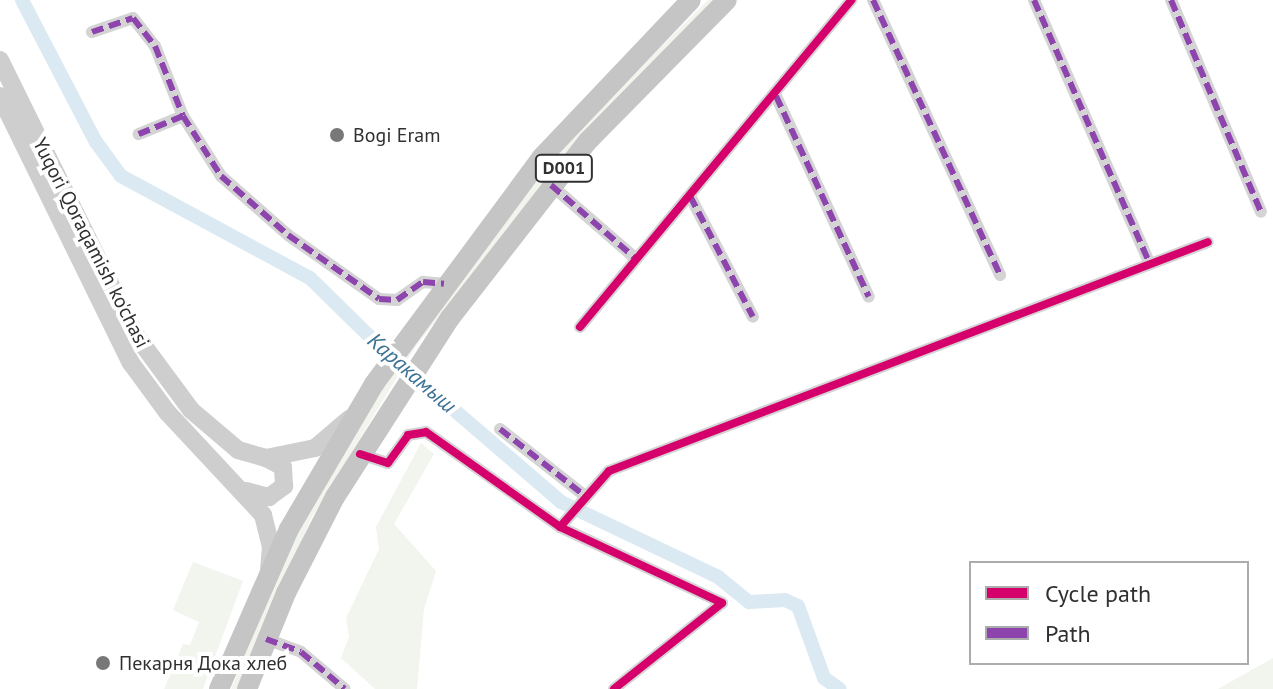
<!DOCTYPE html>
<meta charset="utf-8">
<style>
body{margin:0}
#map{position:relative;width:1273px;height:689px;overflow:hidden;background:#fff;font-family:"PT Sans",sans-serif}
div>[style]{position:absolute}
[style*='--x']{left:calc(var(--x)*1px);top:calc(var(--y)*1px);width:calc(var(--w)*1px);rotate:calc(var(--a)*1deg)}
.green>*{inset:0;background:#f1f5ed}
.canal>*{height:14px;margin:-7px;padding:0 7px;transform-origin:7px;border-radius:7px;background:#dae9f2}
.minor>*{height:12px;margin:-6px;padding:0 6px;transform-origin:6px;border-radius:6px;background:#d4d4d4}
.secondary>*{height:18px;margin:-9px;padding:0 9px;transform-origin:9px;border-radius:9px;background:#cecece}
.trunk>*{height:20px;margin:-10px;padding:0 10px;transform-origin:10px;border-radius:10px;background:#c5c5c5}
.quiet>*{height:6px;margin-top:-3px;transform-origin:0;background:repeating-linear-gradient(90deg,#8e44ad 0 12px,transparent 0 18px)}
.cycleway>*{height:8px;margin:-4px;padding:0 4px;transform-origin:4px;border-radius:4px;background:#d6006c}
.dots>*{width:22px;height:22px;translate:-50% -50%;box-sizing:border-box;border:4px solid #fff;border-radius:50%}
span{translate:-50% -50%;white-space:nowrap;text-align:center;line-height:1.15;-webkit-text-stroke:8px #fff;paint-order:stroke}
.shield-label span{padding:2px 6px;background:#fff;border:2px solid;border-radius:6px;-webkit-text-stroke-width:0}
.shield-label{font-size:18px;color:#303030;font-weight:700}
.poi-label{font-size:20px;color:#303030}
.left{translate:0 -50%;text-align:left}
.street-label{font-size:20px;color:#303030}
.water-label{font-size:22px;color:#3b7295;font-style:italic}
.legend{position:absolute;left:969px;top:561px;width:280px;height:104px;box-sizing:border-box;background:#fff;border:2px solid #acacac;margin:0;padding:10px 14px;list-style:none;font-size:24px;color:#303030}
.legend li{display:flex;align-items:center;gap:16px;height:40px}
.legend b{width:40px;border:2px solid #acacac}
</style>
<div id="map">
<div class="green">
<i style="clip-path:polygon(708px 0,719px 0,584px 133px,416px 346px,311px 519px,238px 689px,231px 689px,289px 547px,410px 341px,579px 128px)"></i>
<i style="clip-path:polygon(421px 443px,434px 454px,394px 524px,436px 571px,424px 609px,417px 689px,375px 689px,341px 658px,349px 637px,346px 618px,379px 549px,376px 527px)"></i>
<i style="clip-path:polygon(193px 562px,243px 581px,203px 689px,164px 689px,183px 644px,190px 645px,199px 622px,173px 610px)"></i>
<i style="clip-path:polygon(1273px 658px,1273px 689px,1218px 689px)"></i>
</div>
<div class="canal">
<i style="--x:22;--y:0;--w:160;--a:62.5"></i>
<i style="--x:96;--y:142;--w:42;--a:53.7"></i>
<i style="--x:121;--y:176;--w:215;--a:28.4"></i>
<i style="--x:310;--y:278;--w:90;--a:44.5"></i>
<i style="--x:374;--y:341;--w:247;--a:40.7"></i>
<i style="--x:561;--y:502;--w:174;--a:25.5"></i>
<i style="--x:718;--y:577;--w:40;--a:39"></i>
<i style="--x:749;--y:602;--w:36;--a:-3"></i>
<i style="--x:785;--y:600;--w:14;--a:25"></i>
<i style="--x:798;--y:606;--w:77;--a:70.1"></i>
<i style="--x:824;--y:678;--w:19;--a:35"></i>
</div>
<div class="minor">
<i style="--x:873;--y:0;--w:303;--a:65.2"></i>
<i style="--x:1034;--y:0;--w:286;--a:66.3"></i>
<i style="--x:1171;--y:0;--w:230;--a:67"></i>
<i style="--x:92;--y:32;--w:43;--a:-18.9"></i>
<i style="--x:133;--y:18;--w:36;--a:52"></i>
<i style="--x:155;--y:46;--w:75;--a:68.2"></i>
<i style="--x:183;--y:116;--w:48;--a:157.8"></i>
<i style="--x:776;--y:96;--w:221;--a:65.2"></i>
<i style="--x:183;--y:116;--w:71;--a:57.7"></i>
<i style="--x:221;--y:176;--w:89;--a:41.4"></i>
<i style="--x:288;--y:235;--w:111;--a:35.1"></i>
<i style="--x:379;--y:299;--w:18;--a:3"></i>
<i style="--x:397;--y:300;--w:32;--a:-35"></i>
<i style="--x:423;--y:282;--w:21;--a:5"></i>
<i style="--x:551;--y:185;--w:113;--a:41"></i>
<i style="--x:690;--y:196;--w:136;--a:62.5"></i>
<i style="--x:580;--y:327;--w:425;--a:-50.3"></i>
<i style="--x:500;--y:429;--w:108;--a:38.2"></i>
<i style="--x:360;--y:454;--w:29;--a:18"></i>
<i style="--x:388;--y:463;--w:34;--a:-54"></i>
<i style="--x:408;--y:435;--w:18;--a:-9"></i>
<i style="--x:426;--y:432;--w:164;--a:35.3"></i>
<i style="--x:560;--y:527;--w:179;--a:25.1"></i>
<i style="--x:722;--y:603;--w:138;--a:141.5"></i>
<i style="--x:560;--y:527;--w:74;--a:-48.8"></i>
<i style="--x:609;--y:471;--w:641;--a:-20.92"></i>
<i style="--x:266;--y:639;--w:37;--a:20"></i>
<i style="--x:301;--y:652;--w:57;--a:40.1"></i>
</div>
<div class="secondary">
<i style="--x:0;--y:60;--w:305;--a:63.8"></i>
<i style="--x:135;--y:334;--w:94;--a:53.6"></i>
<i style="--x:191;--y:410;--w:62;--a:40.4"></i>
<i style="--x:238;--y:450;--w:29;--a:16"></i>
<i style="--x:266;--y:458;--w:50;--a:-11.5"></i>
<i style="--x:315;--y:448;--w:45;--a:-40.5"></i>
<i style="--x:0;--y:96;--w:297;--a:63.9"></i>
<i style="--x:131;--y:363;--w:61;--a:53.7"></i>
<i style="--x:167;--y:412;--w:141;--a:47"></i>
<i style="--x:263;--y:515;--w:33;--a:76"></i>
<i style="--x:271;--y:547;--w:21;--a:95"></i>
<i style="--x:246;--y:491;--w:24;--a:15"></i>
<i style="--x:269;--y:497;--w:19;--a:-36"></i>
<i style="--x:284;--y:486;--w:19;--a:-93"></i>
<i style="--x:283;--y:467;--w:19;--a:-152"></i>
</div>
<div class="trunk">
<i style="--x:219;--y:689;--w:175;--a:-66.4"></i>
<i style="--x:289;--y:529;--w:168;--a:-59.6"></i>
<i style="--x:374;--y:384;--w:282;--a:-53.5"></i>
<i style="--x:542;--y:157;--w:216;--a:-46.5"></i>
<i style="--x:247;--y:689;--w:104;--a:-67.9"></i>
<i style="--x:286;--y:593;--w:108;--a:-63"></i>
<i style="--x:335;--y:497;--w:213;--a:-57.3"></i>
<i style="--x:450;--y:318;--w:223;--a:-52.1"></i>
<i style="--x:587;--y:142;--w:199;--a:-45.4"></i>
</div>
<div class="quiet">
<i style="--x:873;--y:0;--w:303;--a:65.2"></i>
<i style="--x:1034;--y:0;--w:286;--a:66.3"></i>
<i style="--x:1171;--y:0;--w:230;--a:67"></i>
<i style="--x:92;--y:32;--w:43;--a:-18.9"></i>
<i style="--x:133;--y:18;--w:36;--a:52"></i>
<i style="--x:155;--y:46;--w:75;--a:68.2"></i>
<i style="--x:183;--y:116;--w:48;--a:157.8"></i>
<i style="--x:776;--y:96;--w:221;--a:65.2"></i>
<i style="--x:183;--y:116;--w:71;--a:57.7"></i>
<i style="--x:221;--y:176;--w:89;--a:41.4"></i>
<i style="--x:288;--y:235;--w:111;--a:35.1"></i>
<i style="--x:379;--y:299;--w:18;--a:3"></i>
<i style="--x:397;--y:300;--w:32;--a:-35"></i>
<i style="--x:423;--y:282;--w:21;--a:5"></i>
<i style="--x:551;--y:185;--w:113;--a:41"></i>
<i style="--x:690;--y:196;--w:136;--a:62.5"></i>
<i style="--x:500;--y:429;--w:108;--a:38.2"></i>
<i style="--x:266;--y:639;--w:37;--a:20"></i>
<i style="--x:301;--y:652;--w:57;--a:40.1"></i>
</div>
<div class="cycleway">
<i style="--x:580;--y:327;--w:425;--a:-50.3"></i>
<i style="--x:360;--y:454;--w:29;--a:18"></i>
<i style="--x:388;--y:463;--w:34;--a:-54"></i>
<i style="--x:408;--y:435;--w:18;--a:-9"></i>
<i style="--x:426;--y:432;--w:164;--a:35.3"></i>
<i style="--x:560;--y:527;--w:179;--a:25.1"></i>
<i style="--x:722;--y:603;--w:138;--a:141.5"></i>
<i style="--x:560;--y:527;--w:74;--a:-48.8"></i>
<i style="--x:609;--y:471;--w:641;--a:-20.92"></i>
</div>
<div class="dots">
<i style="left:337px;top:135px;background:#787878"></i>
<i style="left:103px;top:663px;background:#787878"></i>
</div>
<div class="shield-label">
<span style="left:564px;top:168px">D001</span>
</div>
<div class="poi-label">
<span class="left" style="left:353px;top:135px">Bogi Eram</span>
<span class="left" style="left:119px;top:663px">Пекарня Дока хлеб</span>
</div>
<div class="street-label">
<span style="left:91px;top:243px;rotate:63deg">Yuqori Qoraqamish ko'chasi</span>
</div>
<div class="water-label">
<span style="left:412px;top:373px;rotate:41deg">Каракамыш</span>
</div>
<ul class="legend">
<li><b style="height:10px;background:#d6006c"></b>Cycle path</li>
<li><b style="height:10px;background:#8e44ad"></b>Path</li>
</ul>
</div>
